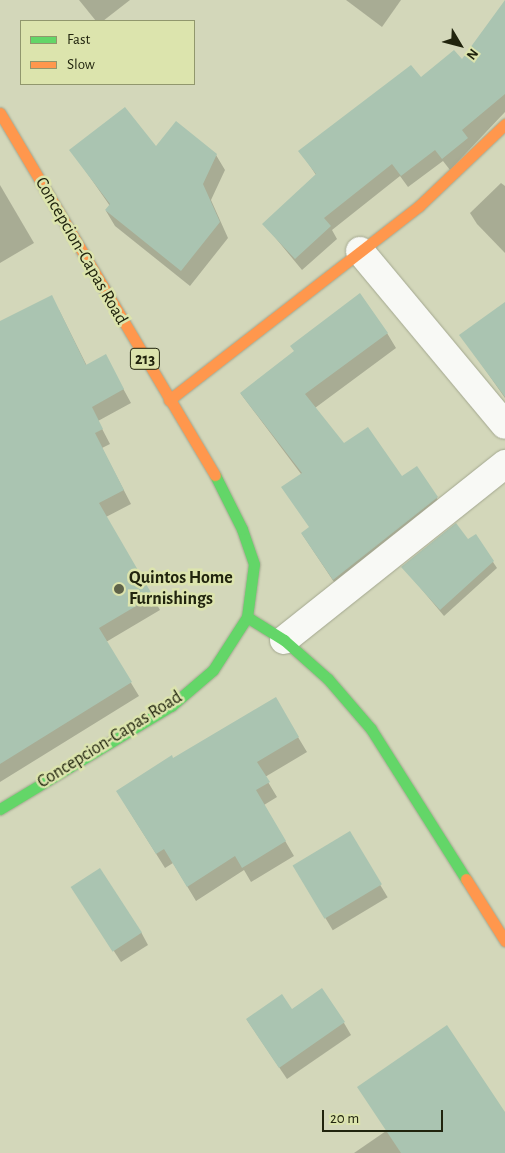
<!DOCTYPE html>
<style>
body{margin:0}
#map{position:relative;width:505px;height:1153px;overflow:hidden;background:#d3d7ba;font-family:"Alegreya Sans",sans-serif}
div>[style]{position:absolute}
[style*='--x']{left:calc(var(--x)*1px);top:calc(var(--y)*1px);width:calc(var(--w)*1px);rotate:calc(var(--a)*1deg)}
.shadow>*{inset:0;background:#0003;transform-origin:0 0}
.building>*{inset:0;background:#aac4b1;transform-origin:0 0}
.roads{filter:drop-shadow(0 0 1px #a3a78f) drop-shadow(0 0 1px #a3a78f)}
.street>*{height:28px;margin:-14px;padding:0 14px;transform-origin:14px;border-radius:14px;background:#f8f9f5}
.fast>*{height:11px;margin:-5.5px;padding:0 5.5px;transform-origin:5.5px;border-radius:5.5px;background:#63d668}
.slow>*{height:11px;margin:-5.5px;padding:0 5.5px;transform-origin:5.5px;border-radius:5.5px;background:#ff974d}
.dots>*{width:14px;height:14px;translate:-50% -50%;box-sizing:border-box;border:2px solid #dce4ad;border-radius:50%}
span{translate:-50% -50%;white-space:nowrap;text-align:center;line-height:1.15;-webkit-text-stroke:5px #dce4ad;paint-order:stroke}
.shield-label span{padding:1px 4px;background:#dce4ad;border:1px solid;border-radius:4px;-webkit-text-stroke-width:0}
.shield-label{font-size:16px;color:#21240e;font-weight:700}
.street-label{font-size:18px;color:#21240e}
.poi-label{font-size:18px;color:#21240e;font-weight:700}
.left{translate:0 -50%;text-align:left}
.legend{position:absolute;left:20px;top:20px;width:175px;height:65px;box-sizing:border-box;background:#dce4ad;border:1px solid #91976d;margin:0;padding:6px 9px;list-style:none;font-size:15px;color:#21240e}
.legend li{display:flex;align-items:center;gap:10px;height:25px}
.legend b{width:25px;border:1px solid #91976d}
.north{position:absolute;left:435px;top:20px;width:50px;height:50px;-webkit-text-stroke:4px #dce4ad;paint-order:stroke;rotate:127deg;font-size:14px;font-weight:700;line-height:20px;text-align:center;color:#21240e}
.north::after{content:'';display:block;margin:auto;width:18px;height:22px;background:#21240e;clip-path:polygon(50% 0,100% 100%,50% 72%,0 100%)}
.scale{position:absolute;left:322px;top:1110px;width:121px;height:22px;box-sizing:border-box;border:2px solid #21240e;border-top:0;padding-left:6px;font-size:15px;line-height:18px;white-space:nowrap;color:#21240e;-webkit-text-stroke:4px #dce4ad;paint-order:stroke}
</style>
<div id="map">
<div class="shadow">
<i style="clip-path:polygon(79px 0,130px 0,103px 21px,96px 21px)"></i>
<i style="clip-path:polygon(346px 0,401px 0,382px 27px)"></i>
<i style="clip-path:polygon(505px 2px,505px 112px,450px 170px,443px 161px,408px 187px,400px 176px,332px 230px,337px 239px,302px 270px,264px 224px,316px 175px,300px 151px,420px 79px,462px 61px)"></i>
<i style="clip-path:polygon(156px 148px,216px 155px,225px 170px,211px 200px,228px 238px,190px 286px,115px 226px,106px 211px,110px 206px,71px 150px)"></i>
<i style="clip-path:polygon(501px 183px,505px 186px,505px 253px,477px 224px,470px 213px)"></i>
<i style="clip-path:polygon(0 185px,34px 243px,0 263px)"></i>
<i style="clip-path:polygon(59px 310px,87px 366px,113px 370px,131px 403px,98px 421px,110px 444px,102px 448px,131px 504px,106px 517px,160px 610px,106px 642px,139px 696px,0 782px,0 322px)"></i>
<i style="clip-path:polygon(505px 318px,505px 398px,461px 335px)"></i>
<i style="clip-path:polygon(387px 333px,396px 348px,315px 408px,344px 445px,401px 478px,416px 468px,446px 512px,342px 594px,302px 534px,310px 528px,301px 474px,241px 394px)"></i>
<i style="clip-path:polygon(493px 562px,497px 568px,444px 616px,403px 567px)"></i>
<i style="clip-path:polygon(275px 699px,307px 752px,265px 777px,277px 797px,264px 805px,294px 856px,251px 882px,244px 870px,196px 901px,173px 863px,165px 868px,126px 806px,173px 760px)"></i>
<i style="left:349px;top:833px;width:75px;height:64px;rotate:59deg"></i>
<i style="clip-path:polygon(80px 899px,141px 932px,148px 945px,121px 962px)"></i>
<i style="clip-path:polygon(292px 1010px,344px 1023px,351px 1035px,287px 1079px,247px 1020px)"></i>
<i style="clip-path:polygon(505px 1121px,505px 1141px,487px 1153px,354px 1153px,386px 1131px)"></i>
</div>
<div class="building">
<i style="clip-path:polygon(505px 0,505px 94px,462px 130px,468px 138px,442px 159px,435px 150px,401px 176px,392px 164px,324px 218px,331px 226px,295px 259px,262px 224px,316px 174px,298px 151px,411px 65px,421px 77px,454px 50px,462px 59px)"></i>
<i style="clip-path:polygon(125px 107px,156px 146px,176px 121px,217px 154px,203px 184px,220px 222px,181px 271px,105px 210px,110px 204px,69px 150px)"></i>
<i style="clip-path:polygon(360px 293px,388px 333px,305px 394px,344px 443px,368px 427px,402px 476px,417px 466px,438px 497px,333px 580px,301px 533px,309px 527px,281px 487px,302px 473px,240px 393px,294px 351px,290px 346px)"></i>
<i style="clip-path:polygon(52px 295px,86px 365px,106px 354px,124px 389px,92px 407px,103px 429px,95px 433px,124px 490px,99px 503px,153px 596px,99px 628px,132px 682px,0 764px,0 321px)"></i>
<i style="clip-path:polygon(505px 302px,505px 397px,459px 335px)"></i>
<i style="clip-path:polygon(456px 523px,468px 539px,476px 534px,494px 561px,440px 610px,401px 567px)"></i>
<i style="clip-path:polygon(276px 697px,299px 737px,257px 762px,270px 782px,256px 790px,286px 841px,242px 868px,235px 856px,187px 887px,164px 849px,156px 854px,116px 791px,172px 755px,173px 758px)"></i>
<i style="left:350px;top:831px;width:62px;height:67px;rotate:59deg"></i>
<i style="left:100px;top:868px;width:77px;height:35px;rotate:57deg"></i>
<i style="clip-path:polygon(322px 988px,345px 1022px,279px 1068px,246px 1019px,282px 994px,292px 1009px)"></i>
<i style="clip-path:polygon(447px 1025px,505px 1112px,505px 1153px,401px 1153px,357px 1087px)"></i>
</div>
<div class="roads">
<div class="street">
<i style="--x:360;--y:251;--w:226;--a:50.2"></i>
<i style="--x:284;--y:640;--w:283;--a:-38.5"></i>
</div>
<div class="fast">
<i style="--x:247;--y:617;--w:44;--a:31.9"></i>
<i style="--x:284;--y:640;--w:59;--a:41.6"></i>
<i style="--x:328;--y:679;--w:66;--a:49.3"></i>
<i style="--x:371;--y:729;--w:178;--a:57.7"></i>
<i style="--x:0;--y:809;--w:200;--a:-31.1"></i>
<i style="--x:171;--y:706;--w:55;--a:-40.6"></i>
<i style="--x:213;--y:670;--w:63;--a:-57.3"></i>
<i style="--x:247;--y:617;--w:53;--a:-82.5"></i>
<i style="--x:254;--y:564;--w:37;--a:-109"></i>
<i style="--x:242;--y:529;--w:60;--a:-116.6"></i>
</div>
<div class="slow">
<i style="--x:0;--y:113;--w:421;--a:59.3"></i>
<i style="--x:169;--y:400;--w:316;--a:-37.8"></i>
<i style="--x:419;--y:206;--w:119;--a:-43.6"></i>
<i style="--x:466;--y:879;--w:73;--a:57.8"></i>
</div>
</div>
<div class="dots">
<i style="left:119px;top:589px;background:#5f634a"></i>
</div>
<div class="shield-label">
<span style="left:145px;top:359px">213</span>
</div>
<div class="street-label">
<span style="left:81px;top:251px;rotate:60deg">Concepcion-Capas Road</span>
<span style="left:110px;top:740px;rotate:-32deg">Concepcion-Capas Road</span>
</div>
<div class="poi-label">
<span class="left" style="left:129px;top:589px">Quintos Home<br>Furnishings</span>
</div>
<ul class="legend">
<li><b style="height:6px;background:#63d668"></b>Fast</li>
<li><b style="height:6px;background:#ff974d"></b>Slow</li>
</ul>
<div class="north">N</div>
<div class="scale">20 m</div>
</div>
